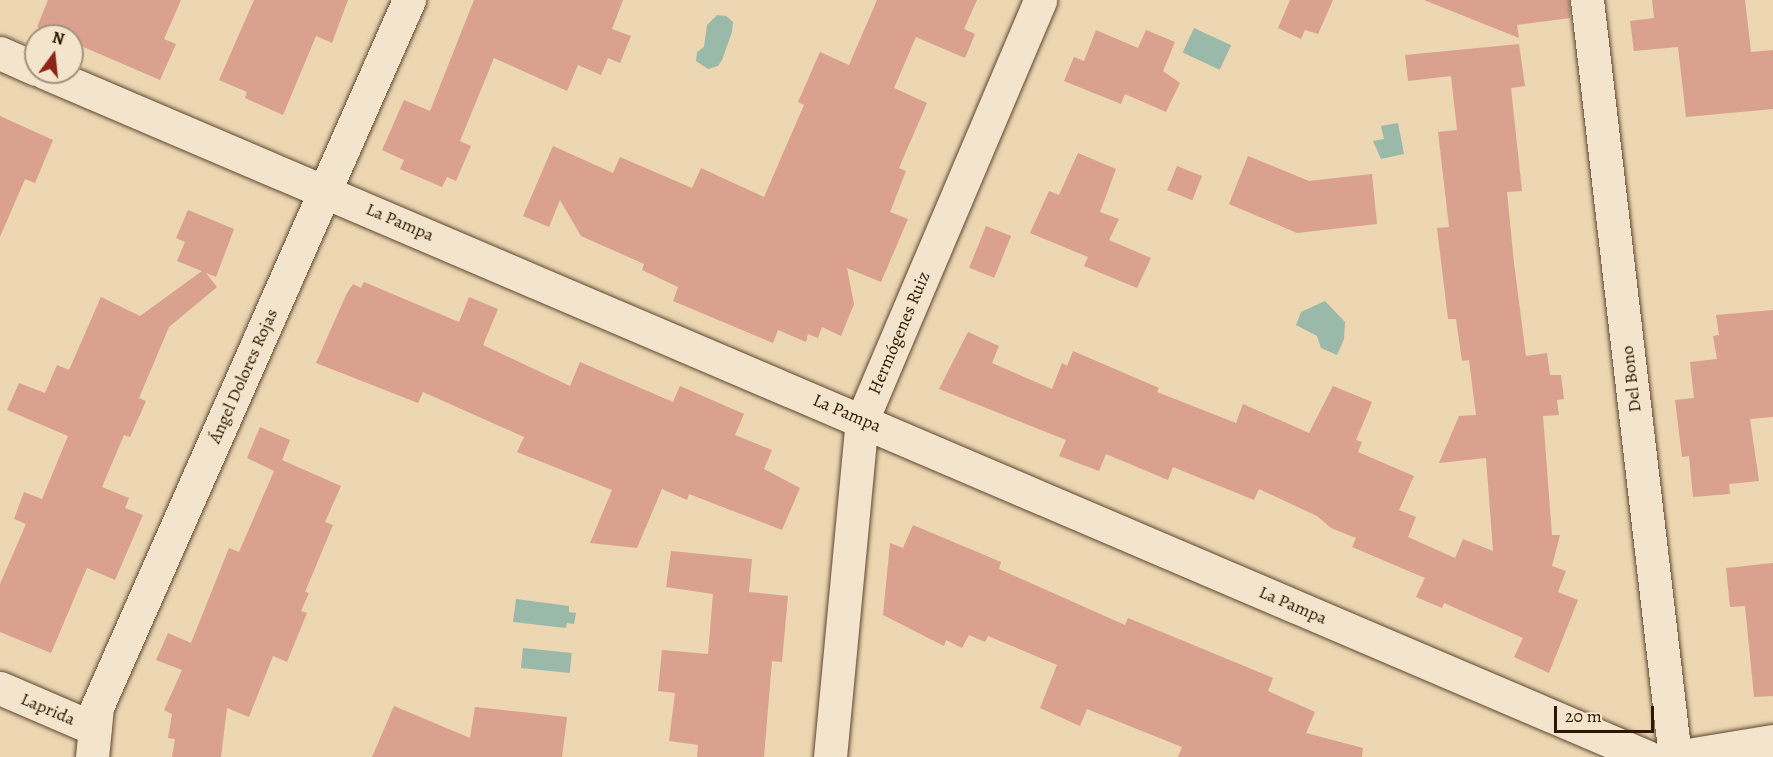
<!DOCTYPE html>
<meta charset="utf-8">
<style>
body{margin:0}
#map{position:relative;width:1773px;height:757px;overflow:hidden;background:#edd6b2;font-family:Alegreya,serif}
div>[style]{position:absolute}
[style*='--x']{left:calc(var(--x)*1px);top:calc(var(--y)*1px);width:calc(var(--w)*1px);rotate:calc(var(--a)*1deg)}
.water>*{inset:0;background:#9ab9a9;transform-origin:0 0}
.building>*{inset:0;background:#d9a18e;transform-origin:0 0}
.roads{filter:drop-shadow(0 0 2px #5e472f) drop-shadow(0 0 2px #5e472f)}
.minor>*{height:33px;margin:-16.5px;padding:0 16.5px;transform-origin:16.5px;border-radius:16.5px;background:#f3e4cd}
span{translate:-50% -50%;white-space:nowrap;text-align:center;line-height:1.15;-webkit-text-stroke:4.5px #f3e4cd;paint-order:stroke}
.street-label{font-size:18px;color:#2f1703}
.north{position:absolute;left:24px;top:24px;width:60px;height:60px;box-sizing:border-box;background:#f3e4cd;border:2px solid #a5927c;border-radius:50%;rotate:15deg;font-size:16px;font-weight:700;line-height:24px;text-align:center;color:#2f1703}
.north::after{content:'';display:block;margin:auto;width:21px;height:27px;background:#8f2418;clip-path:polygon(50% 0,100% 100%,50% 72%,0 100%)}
.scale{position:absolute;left:1554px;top:706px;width:100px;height:27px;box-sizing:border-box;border:3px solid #2f1703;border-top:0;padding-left:8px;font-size:18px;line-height:21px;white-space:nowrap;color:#2f1703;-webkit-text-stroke:4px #f3e4cd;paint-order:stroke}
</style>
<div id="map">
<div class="water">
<i style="clip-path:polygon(717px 15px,726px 16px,733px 22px,732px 32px,722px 60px,718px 66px,708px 69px,696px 61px,697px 52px,704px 47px,707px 25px)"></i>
<i style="left:1194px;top:28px;width:41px;height:27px;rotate:25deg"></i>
<i style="clip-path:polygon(1398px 123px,1404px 154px,1381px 159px,1373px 141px,1384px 139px,1381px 126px)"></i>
<i style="clip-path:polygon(1325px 301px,1345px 322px,1344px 339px,1337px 355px,1321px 348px,1317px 336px,1296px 325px,1301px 312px)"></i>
<i style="clip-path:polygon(516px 599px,569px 606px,569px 612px,576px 613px,574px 624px,567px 623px,566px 628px,513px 622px)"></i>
<i style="left:523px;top:648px;width:49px;height:20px;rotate:6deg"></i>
</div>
<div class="building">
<i style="clip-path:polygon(48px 0,181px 0,164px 39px,176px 44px,160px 80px,72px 42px,72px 36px,58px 36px,37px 27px)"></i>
<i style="clip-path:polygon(254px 0,348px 0,332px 43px,316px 36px,283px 115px,245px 98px,247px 92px,219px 80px)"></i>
<i style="clip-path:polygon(474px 0,623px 0,612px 29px,631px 36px,620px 63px,608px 58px,601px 75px,578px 65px,567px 91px,494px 58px,460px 141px,471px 146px,456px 181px,447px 177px,442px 187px,400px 169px,404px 160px,382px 150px,404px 100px,430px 111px)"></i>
<i style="clip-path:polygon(877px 0,977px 0,964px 29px,975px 34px,965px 58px,916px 37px,894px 88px,927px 103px,899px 168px,906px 171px,890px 212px,908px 219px,881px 282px,847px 268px,854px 304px,841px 336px,822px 327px,818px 338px,808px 334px,806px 342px,778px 330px,773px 343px,673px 301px,678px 287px,642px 270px,644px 264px,581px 236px,560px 200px,549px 227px,523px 216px,553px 146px,613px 173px,620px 157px,692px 188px,701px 168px,764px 197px,804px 105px,798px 102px,820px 52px,849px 65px)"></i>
<i style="clip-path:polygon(1290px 0,1333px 0,1318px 34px,1305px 30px,1301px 39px,1278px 28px)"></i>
<i style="clip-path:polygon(1424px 0,1569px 0,1570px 18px,1517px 25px,1519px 38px)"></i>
<i style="clip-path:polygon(1652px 0,1745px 0,1751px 52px,1773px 50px,1773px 109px,1686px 117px,1678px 47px,1634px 51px,1630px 21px,1654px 18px)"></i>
<i style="clip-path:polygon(1096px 30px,1138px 48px,1146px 30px,1175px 42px,1163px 71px,1180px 83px,1166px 112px,1125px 94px,1121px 104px,1064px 81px,1074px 57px,1084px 61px)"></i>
<i style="clip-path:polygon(1519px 44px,1525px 86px,1511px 88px,1522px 191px,1507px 192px,1514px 263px,1526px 356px,1547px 353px,1550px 375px,1561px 375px,1564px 399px,1557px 400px,1559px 415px,1543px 416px,1552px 535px,1560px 535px,1552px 566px,1566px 571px,1558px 592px,1578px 600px,1549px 673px,1514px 657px,1523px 638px,1444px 603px,1442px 608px,1416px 597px,1425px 578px,1352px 547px,1356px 538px,1331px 528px,1317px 516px,1259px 489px,1254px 500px,1173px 467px,1168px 480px,1106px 454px,1099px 471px,1059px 456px,1066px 440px,939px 389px,968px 332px,999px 346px,992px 363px,1052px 389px,1062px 363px,1067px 366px,1073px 351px,1159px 388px,1157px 392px,1236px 423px,1243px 404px,1309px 433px,1333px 386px,1372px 402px,1356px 440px,1362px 442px,1358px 452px,1414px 476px,1399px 510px,1416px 517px,1408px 537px,1455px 558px,1463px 539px,1493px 551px,1486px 458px,1439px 463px,1459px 416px,1476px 415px,1469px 360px,1462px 361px,1456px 319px,1448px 319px,1437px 228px,1449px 227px,1438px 132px,1457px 130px,1451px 76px,1408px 81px,1405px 55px)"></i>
<i style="clip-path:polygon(0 116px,53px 140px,35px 183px,25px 179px,0 237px)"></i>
<i style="clip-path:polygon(1078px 153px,1116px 169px,1100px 212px,1119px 219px,1109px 240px,1151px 258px,1137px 288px,1084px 266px,1088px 257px,1030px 233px,1049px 191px,1059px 195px)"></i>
<i style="clip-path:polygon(1248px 156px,1309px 181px,1372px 174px,1377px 224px,1297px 233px,1229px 204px)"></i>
<i style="left:1177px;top:166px;width:27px;height:26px;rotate:22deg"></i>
<i style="clip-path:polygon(188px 210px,234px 229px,216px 277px,206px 273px,217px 287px,169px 327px,139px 398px,146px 401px,130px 437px,124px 435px,102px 487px,129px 498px,125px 508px,143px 515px,115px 580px,87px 568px,51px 653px,0 632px,0 584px,26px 524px,14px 519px,24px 492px,42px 499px,68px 436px,7px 410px,19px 383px,45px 393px,57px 365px,69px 370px,101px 297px,140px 316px,202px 271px,177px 261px,185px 242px,176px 238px)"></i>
<i style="left:986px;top:226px;width:27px;height:45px;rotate:22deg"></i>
<i style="clip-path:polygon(364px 282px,459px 322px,469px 297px,498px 309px,483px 345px,570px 386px,580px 362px,673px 402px,680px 386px,744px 414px,735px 435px,772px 450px,764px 469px,800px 488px,782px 530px,689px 494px,687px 500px,662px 489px,637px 548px,590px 543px,612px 490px,517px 452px,524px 437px,423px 392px,418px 403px,316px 363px,346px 295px,353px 284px,361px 288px)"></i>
<i style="clip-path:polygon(1773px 310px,1773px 417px,1750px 419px,1759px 481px,1729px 484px,1730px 494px,1693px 497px,1689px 456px,1682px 457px,1675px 400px,1694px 398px,1690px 362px,1717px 359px,1713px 336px,1719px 335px,1716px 315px)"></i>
<i style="clip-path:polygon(260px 427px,290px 440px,282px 460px,341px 486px,325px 522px,333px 525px,305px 592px,309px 593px,301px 611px,307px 613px,287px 662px,273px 656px,249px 717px,227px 708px,221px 757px,172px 757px,175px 739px,168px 738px,172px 714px,164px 710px,182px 670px,156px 660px,168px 633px,191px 643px,229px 548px,239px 552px,274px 471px,247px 458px)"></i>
<i style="clip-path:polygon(913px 525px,1001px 562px,999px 569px,1125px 625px,1128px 618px,1273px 678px,1268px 691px,1315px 712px,1306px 733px,1363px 748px,1362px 757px,1178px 757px,1182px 747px,1087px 709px,1080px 726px,1040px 708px,1057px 665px,988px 636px,985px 642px,969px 635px,962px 648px,946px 640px,944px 646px,883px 615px,890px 543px,903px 548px)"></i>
<i style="clip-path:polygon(671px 551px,752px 559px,749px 592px,788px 596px,782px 662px,772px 661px,764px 757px,697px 757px,698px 745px,669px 741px,675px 693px,658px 691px,662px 650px,708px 654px,713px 594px,666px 587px)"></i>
<i style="clip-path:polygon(1773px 563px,1773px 696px,1754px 697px,1745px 606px,1730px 607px,1726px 568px)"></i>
<i style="clip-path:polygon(394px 706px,470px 738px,475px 707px,567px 717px,562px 757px,372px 757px)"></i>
</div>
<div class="roads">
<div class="minor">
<i style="--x:1587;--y:0;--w:762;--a:83.37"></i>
<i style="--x:0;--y:53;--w:39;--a:24"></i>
<i style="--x:44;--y:72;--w:1744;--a:23.13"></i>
<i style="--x:0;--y:688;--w:103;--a:23.3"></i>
<i style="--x:92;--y:757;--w:50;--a:-84.3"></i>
<i style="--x:97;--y:707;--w:773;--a:-66.19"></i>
<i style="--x:830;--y:757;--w:339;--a:-84.6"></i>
<i style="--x:862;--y:420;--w:456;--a:-67"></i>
<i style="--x:1675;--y:757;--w:99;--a:-9.3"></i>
</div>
</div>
<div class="street-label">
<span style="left:400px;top:222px;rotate:23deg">La Pampa</span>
<span style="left:899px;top:333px;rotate:-67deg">Hermógenes Ruiz</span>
<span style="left:243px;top:376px;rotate:-66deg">Ángel Dolores Rojas</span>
<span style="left:1631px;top:379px;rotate:-97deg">Del Bono</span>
<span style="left:847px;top:413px;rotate:23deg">La Pampa</span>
<span style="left:1293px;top:605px;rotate:23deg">La Pampa</span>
<span style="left:48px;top:709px;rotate:23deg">Laprida</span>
</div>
<div class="north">N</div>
<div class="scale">20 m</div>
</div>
